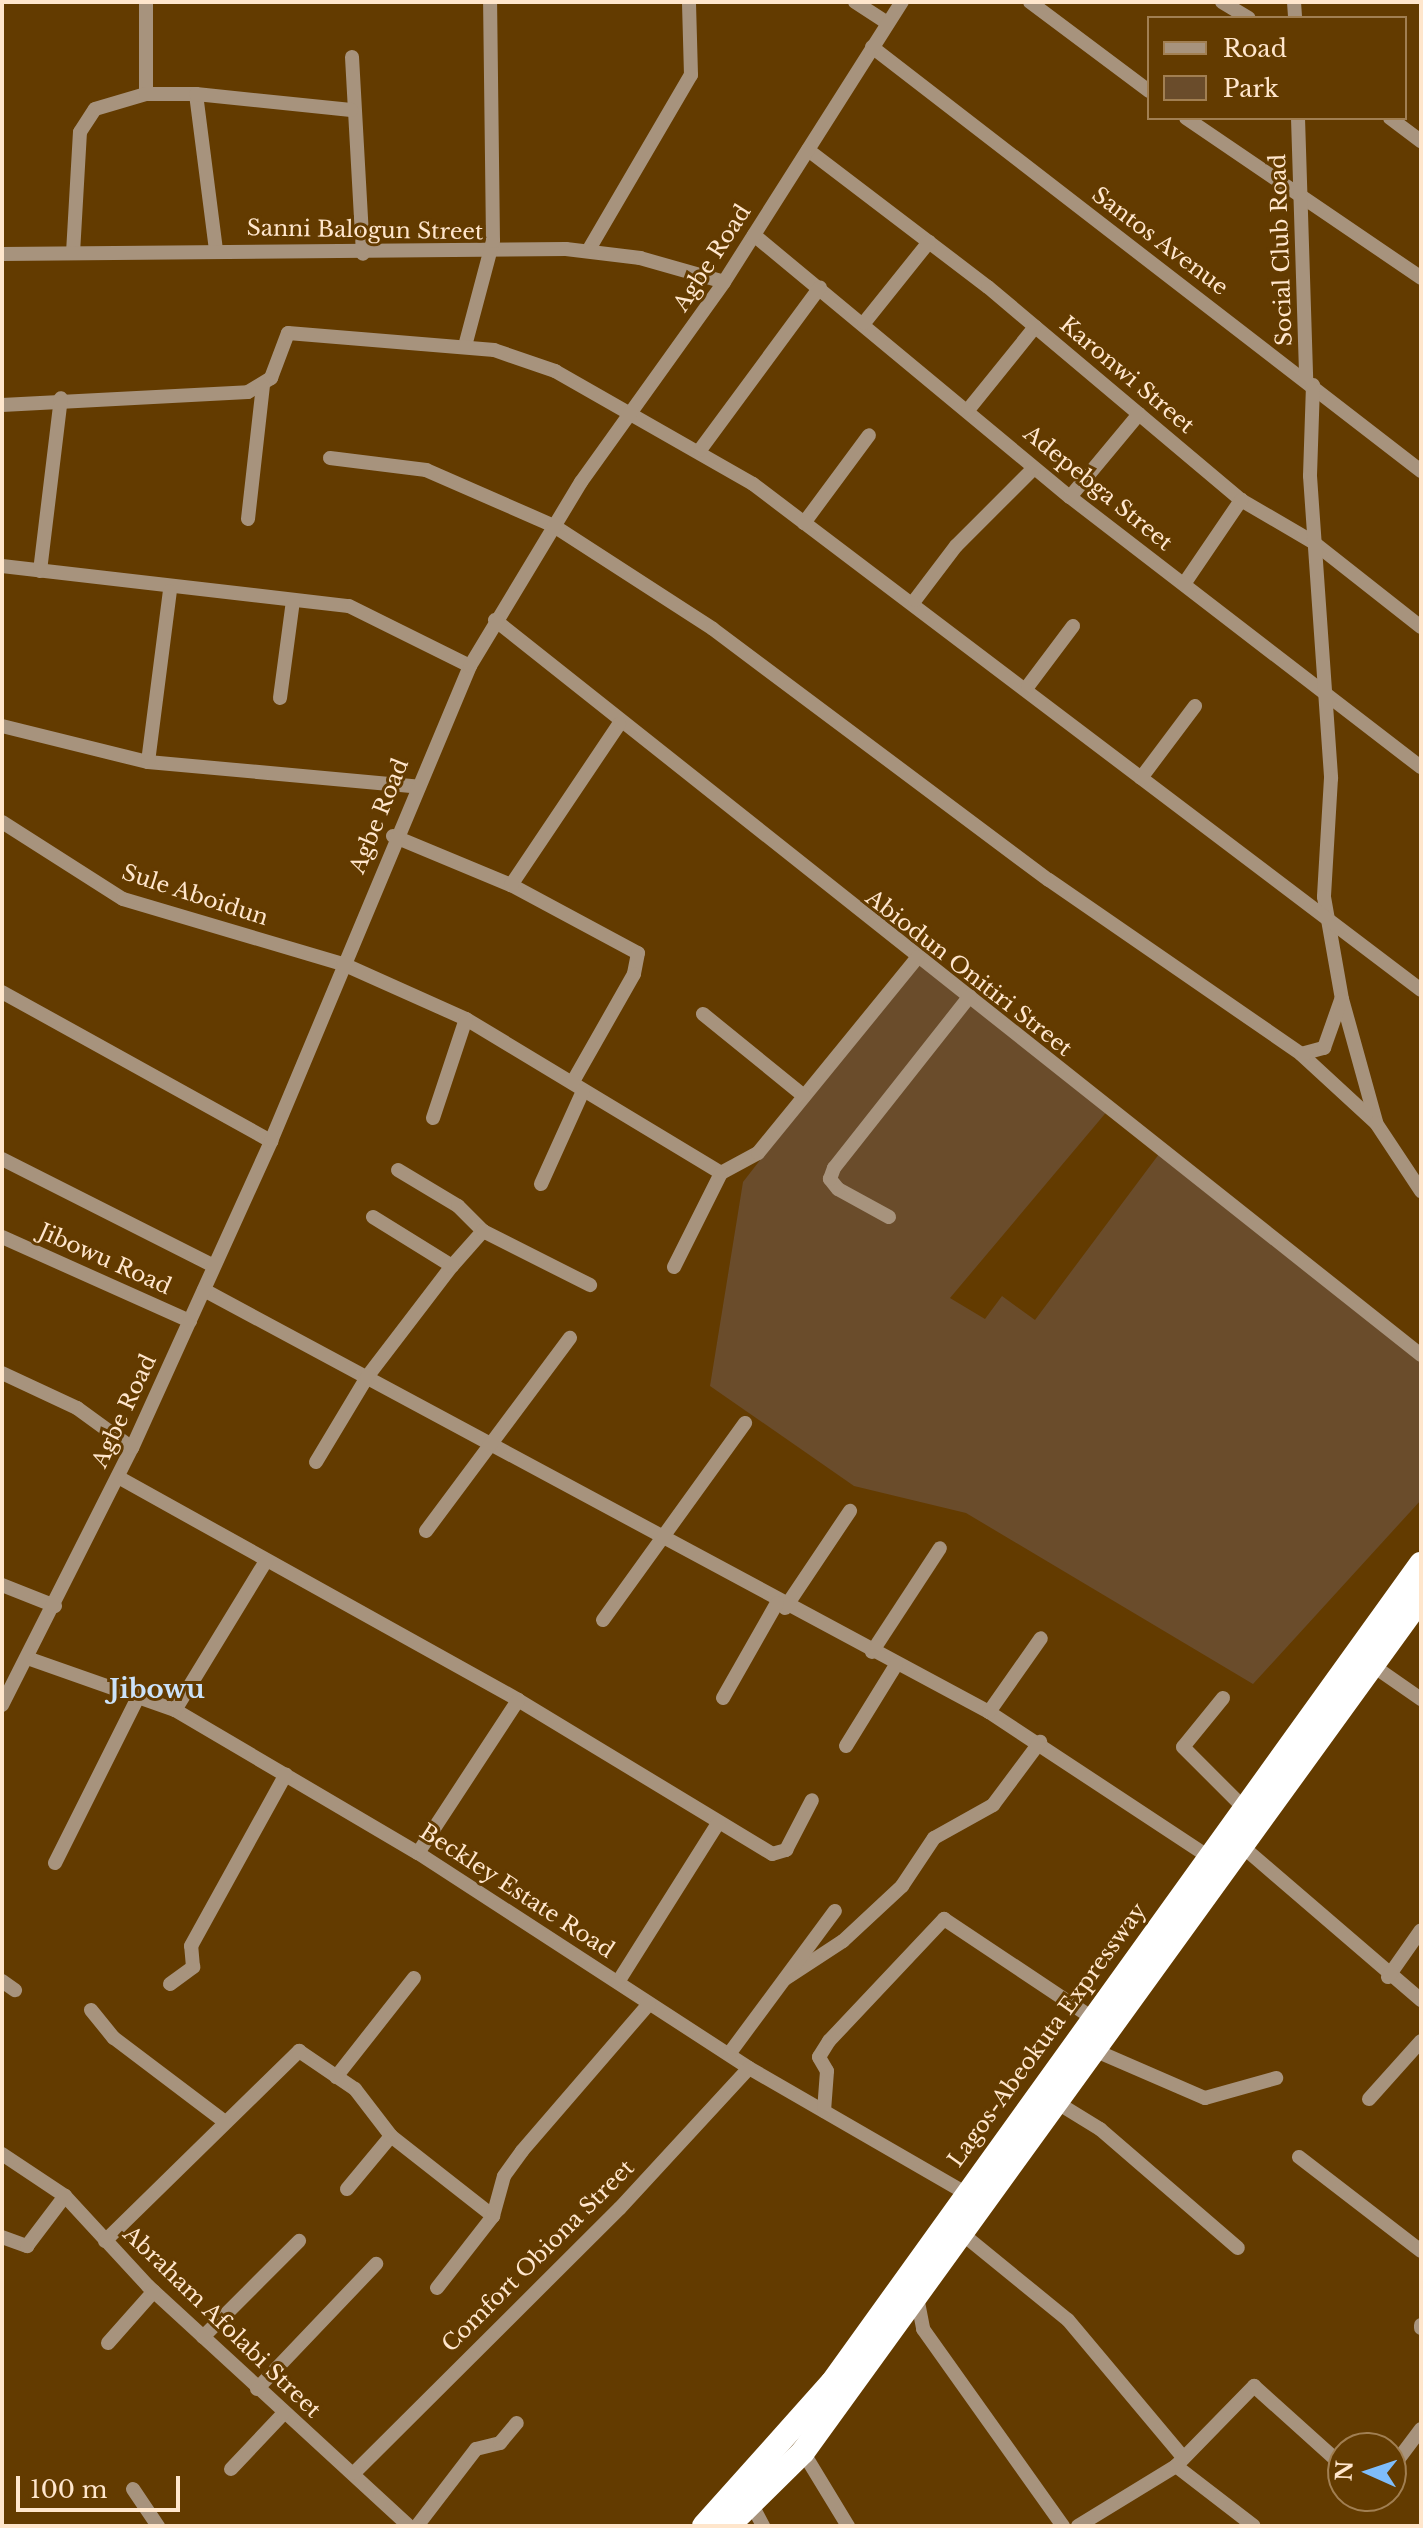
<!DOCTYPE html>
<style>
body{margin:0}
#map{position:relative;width:1423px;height:2528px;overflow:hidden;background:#633b00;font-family:"Libre Baskerville",serif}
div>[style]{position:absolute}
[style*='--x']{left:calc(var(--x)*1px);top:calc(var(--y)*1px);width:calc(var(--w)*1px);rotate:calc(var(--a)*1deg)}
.green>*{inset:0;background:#6a4c2b}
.minor>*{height:14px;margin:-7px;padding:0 7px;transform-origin:7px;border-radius:7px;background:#a7937d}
.highway>*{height:24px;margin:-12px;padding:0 12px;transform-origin:12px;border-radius:12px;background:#fff}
span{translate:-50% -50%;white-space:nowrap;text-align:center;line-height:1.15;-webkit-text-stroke:6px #633b00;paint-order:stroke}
.street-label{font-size:22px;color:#ffe6cc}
.quarter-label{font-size:26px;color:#cbe2f9;font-weight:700}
.frame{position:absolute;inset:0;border:4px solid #ffe6cc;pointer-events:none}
.legend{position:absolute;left:1147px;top:16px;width:260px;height:104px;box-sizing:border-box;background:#633b00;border:2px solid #a17f52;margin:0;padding:10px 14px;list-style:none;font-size:24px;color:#ffe6cc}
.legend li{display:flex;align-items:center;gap:16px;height:40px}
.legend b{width:40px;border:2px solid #a17f52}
.north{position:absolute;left:1327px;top:2432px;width:80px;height:80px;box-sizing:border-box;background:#633b00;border:2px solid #a17f52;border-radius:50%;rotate:273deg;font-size:22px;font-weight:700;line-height:32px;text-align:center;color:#ffe6cc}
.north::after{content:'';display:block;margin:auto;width:28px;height:36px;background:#7fbdfa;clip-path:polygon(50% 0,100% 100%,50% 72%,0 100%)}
.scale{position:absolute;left:16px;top:2476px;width:164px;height:36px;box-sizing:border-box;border:4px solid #ffe6cc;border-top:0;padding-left:10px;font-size:24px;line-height:28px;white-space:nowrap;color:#ffe6cc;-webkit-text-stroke:6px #633b00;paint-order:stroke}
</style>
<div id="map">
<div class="green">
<i style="clip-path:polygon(915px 961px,1109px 1109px,950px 1298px,985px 1319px,1002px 1296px,1035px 1320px,1162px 1150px,1421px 1348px,1421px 1500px,1253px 1684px,966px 1513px,854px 1486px,710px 1386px,743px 1182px)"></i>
</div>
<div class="minor">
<i style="--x:855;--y:2;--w:38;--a:33"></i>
<i style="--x:1030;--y:2;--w:149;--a:36.8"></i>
<i style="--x:1222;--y:2;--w:31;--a:31"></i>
<i style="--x:1294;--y:2;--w:16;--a:86"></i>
<i style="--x:872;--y:47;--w:694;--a:37.68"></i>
<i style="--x:352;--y:57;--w:197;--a:86.8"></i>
<i style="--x:146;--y:94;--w:92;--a:-90"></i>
<i style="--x:196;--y:94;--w:157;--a:82.7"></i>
<i style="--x:1186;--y:118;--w:284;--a:34.2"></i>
<i style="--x:1298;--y:118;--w:261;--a:88.2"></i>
<i style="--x:1390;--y:118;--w:39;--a:37"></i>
<i style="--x:808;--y:150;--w:226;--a:37.3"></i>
<i style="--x:988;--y:287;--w:331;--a:40.1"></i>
<i style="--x:1241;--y:500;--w:83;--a:30.3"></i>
<i style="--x:1313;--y:542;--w:137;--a:38.2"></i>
<i style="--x:754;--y:235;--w:410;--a:39.7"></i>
<i style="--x:1070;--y:497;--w:443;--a:37.6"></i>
<i style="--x:588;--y:251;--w:204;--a:-59.7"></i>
<i style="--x:691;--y:75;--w:73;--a:-91.6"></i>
<i style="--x:73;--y:253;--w:121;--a:-86.7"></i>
<i style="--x:80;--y:132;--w:27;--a:-57"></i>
<i style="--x:95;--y:109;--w:53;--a:-16.4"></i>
<i style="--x:146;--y:94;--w:50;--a:0"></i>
<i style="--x:196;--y:94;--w:156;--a:5.9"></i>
<i style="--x:2;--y:254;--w:564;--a:-0.51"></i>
<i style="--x:566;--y:249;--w:75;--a:6.9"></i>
<i style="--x:640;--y:258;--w:87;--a:15.9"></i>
<i style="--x:864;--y:323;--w:104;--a:-51.3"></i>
<i style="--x:465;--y:346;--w:109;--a:-75.1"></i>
<i style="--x:493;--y:241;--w:239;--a:-90.7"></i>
<i style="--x:1313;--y:385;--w:91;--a:91.9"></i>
<i style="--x:1310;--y:476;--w:303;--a:86"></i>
<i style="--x:1331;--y:778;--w:119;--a:93.4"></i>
<i style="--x:1324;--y:897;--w:104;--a:80"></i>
<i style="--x:1342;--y:999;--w:128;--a:74.5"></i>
<i style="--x:2;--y:405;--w:246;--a:-3"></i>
<i style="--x:248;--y:392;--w:27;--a:-31"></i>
<i style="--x:271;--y:378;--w:48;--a:-69.3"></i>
<i style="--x:288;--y:333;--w:207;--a:4.7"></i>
<i style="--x:494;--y:350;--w:65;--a:19"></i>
<i style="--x:555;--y:371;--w:228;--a:29.7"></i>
<i style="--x:753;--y:484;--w:838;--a:37.14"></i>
<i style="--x:968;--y:410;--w:107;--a:-51.1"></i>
<i style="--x:700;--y:450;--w:202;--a:-53.6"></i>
<i style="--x:330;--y:458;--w:97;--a:7.1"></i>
<i style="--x:426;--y:470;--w:140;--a:23.6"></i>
<i style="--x:554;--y:526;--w:189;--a:32.9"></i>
<i style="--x:713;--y:629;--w:419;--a:36.8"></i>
<i style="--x:1049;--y:880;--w:306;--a:34.6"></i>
<i style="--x:1301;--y:1054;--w:102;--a:42.6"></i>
<i style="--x:1376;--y:1123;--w:82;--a:56.5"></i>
<i style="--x:1070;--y:497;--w:108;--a:-50.3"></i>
<i style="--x:248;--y:519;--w:134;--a:-83.6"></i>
<i style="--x:804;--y:523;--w:109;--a:-53.5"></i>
<i style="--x:2;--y:566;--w:349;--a:6.6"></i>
<i style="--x:349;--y:606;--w:135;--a:26.4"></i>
<i style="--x:40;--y:571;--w:174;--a:-83.1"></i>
<i style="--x:1184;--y:584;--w:102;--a:-55.8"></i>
<i style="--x:915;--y:600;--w:68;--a:-52.8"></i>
<i style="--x:956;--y:546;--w:110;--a:-45"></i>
<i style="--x:495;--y:620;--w:1182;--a:38.44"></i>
<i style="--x:1028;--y:686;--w:75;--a:-53.1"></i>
<i style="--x:280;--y:698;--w:98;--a:-82.4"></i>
<i style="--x:2;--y:726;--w:150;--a:13.9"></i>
<i style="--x:148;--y:762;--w:267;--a:5.2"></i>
<i style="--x:148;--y:762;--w:172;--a:-82.7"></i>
<i style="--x:1141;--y:778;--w:90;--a:-53.1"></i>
<i style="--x:2;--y:822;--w:143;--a:32.5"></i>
<i style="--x:123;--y:899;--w:229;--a:16.5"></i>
<i style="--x:343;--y:964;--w:135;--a:24.1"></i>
<i style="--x:466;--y:1019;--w:298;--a:31.1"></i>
<i style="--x:721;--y:1173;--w:42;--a:-28.4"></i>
<i style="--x:758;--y:1153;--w:253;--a:-50.8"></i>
<i style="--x:393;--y:836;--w:128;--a:22.6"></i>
<i style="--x:511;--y:885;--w:144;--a:28.2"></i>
<i style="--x:638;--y:953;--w:21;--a:101"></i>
<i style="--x:634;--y:974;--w:125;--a:119.6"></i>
<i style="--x:511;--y:885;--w:194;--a:-56.1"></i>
<i style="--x:2;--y:992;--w:308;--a:29"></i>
<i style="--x:703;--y:1014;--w:130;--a:39.1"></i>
<i style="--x:1301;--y:1054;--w:24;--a:-15"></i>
<i style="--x:1324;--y:1048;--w:51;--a:-70.5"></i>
<i style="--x:433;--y:1118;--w:104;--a:-71.6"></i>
<i style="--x:2;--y:1159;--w:237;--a:26.8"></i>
<i style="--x:398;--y:1170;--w:70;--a:31"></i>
<i style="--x:458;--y:1206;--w:35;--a:45"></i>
<i style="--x:541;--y:1184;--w:102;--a:-65.7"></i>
<i style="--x:889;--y:1217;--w:58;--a:-151.2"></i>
<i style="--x:838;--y:1189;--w:13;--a:-129"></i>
<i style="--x:830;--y:1179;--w:12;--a:-70"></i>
<i style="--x:834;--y:1168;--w:219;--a:-51.7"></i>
<i style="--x:2;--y:1237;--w:206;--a:24.1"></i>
<i style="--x:452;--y:1266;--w:47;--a:-48.5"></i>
<i style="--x:483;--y:1231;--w:120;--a:26.8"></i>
<i style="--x:674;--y:1267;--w:105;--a:-63.4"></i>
<i style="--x:204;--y:1290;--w:891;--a:28.26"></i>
<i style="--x:989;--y:1712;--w:263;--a:33.4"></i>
<i style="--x:2;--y:1373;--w:83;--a:25"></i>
<i style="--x:77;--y:1408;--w:68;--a:36"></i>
<i style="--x:316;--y:1462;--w:99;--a:-59"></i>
<i style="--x:367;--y:1377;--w:140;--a:-52.6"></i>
<i style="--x:452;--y:1266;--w:93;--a:-148.2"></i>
<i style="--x:118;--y:1477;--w:458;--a:29.1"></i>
<i style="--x:518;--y:1700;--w:297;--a:31.2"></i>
<i style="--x:772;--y:1854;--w:15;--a:-16"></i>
<i style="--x:786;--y:1850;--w:56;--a:-62.5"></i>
<i style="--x:426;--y:1531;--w:241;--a:-53.3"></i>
<i style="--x:2;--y:1585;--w:57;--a:21.6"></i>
<i style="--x:785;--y:1608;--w:117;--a:-56.2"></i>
<i style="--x:603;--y:1620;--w:243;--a:-54.2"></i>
<i style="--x:872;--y:1652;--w:124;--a:-56.8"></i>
<i style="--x:30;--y:1659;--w:154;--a:19.4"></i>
<i style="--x:175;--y:1710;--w:282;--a:30.5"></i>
<i style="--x:418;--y:1853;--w:395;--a:33"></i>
<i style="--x:749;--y:2068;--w:248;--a:30"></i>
<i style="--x:1372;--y:1665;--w:60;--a:34.8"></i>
<i style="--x:723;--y:1698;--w:109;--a:-60.4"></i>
<i style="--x:1223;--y:1698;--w:63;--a:129.2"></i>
<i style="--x:1183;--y:1747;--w:86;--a:45"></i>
<i style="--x:2;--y:1705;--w:288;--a:-63.2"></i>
<i style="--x:132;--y:1448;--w:337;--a:-65.6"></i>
<i style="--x:271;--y:1141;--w:515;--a:-67.27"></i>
<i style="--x:470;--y:666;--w:215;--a:-58.9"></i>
<i style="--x:581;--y:482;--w:246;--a:-54.4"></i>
<i style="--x:724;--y:282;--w:332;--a:-57.6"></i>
<i style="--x:175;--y:1710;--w:175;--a:-58.6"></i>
<i style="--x:989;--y:1712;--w:90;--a:-54.9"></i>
<i style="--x:846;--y:1746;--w:95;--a:-58.3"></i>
<i style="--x:1243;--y:1847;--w:235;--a:40.7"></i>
<i style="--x:418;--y:1853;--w:183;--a:-56.8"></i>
<i style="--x:55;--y:1863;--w:188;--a:-63.4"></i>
<i style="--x:1388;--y:1977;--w:57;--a:-54.9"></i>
<i style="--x:785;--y:1979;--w:69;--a:-33.2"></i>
<i style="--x:843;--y:1941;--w:81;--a:-43"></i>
<i style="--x:902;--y:1886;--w:58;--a:-56.3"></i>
<i style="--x:934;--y:1838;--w:68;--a:-29.2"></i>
<i style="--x:993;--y:1805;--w:79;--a:-53.3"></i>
<i style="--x:2;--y:1981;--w:16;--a:35"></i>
<i style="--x:618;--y:1982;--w:188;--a:-57.8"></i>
<i style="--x:170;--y:1984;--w:29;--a:-36"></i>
<i style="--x:193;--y:1967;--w:21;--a:-95"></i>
<i style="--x:191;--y:1946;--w:196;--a:-61.1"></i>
<i style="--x:91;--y:2010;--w:36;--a:51"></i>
<i style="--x:114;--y:2038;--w:139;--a:37.1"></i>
<i style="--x:1094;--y:2050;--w:121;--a:23.4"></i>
<i style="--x:1205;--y:2098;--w:74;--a:-15.7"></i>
<i style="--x:729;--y:2054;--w:178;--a:-53.5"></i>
<i style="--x:336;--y:2077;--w:126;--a:-51.8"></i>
<i style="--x:1369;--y:2099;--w:78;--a:-48.1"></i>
<i style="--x:1056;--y:2102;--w:52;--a:31.5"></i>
<i style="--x:1100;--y:2129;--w:182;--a:40.8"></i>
<i style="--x:824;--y:2111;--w:40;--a:-85.7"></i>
<i style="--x:827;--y:2071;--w:16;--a:-120"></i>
<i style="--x:819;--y:2057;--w:19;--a:-58"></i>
<i style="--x:829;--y:2041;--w:168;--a:-46.7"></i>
<i style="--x:944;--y:1919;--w:180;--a:33.7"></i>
<i style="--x:2;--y:2154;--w:76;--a:33.7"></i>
<i style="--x:65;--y:2196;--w:122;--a:47.3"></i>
<i style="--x:148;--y:2286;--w:355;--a:42.6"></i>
<i style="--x:1299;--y:2157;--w:154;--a:37.6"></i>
<i style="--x:347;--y:2189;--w:69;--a:-50.3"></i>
<i style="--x:960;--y:2232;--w:139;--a:39.2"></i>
<i style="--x:1068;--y:2320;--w:180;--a:50"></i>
<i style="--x:2;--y:2237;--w:27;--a:20"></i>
<i style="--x:27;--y:2246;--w:63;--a:-52.8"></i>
<i style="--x:105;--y:2241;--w:272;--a:-44.4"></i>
<i style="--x:299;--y:2051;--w:68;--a:34.2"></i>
<i style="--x:355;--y:2089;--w:59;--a:52.5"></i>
<i style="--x:391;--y:2136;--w:130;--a:38.1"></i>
<i style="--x:437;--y:2288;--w:91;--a:-52.1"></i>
<i style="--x:493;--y:2216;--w:41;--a:-74.6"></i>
<i style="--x:504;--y:2176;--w:31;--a:-54"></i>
<i style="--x:522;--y:2151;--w:194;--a:-49.2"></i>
<i style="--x:917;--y:2297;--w:33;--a:79"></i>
<i style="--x:923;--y:2329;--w:242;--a:54.6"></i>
<i style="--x:1421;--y:2325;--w:3;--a:90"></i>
<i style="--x:203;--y:2337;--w:136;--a:-45"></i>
<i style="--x:108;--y:2343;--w:69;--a:-48.5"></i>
<i style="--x:257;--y:2389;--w:173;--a:-46.4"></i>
<i style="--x:803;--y:2452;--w:87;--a:58.7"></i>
<i style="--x:1176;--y:2466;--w:98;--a:37.6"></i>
<i style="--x:231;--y:2469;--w:77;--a:-46.6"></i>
<i style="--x:1391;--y:2469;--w:50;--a:-53.1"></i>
<i style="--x:354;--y:2473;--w:375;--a:-44.9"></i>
<i style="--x:620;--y:2208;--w:190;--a:-47.3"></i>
<i style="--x:133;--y:2489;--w:45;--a:56"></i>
<i style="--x:752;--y:2505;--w:24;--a:62"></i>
<i style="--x:417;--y:2526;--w:97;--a:-52.5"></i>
<i style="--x:476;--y:2449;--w:25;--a:-14"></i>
<i style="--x:500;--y:2443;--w:26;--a:-50"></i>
<i style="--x:1078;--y:2526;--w:115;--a:-31.5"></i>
<i style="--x:1176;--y:2466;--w:112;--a:-45.7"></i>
<i style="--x:1254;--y:2386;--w:120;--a:42"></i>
</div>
<div class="highway">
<i style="--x:704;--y:2526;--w:192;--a:-48.2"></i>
<i style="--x:832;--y:2383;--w:1009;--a:-54.28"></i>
<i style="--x:728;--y:2526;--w:105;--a:-44.6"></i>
<i style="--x:803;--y:2452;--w:1054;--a:-54.11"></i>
</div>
<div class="street-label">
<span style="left:365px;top:230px;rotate:1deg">Sanni Balogun Street</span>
<span style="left:1160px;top:241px;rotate:37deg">Santos Avenue</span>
<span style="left:1281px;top:250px;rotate:-92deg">Social Club Road</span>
<span style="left:712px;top:258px;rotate:-57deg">Agbe Road</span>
<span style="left:1127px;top:375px;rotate:40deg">Karonwi Street</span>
<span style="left:1098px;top:488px;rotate:39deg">Adepebga Street</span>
<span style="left:379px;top:816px;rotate:-68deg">Agbe Road</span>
<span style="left:195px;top:895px;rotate:18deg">Sule Aboidun</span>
<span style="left:969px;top:973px;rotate:38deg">Abiodun Onitiri Street</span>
<span style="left:105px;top:1259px;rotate:24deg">Jibowu Road</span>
<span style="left:124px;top:1411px;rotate:-65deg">Agbe Road</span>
<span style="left:517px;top:1891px;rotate:33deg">Beckley Estate Road</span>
<span style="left:1047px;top:2035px;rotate:-54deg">Lagos-Abeokuta Expressway</span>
<span style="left:538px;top:2256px;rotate:-45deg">Comfort Obiona Street</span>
<span style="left:222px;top:2322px;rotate:44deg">Abraham Afolabi Street</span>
</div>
<div class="quarter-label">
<span style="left:157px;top:1690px">Jibowu</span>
</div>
<div class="frame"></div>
<ul class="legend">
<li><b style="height:10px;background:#a7937d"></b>Road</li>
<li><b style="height:22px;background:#6a4c2b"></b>Park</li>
</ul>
<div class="north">N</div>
<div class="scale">100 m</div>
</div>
